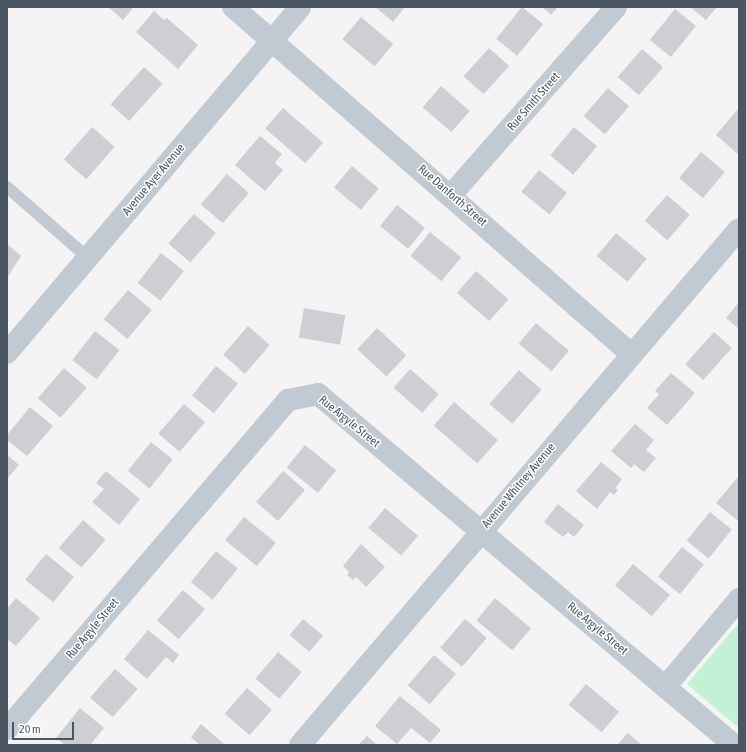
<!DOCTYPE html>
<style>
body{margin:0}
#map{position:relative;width:746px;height:752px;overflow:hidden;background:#f5f3f3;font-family:"Asap Condensed",sans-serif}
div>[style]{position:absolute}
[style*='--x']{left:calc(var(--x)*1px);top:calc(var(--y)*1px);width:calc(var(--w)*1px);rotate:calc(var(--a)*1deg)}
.green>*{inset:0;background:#c3f1d5}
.building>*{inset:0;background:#cdcfd5;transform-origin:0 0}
.service>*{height:12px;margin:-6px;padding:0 6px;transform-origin:6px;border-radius:6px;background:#c1cad2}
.minor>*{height:22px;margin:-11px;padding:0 11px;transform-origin:11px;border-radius:11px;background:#c1cad2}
.tertiary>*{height:22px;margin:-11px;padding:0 11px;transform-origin:11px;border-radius:11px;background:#c1cad2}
span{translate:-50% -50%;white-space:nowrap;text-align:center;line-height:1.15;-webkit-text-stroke:3px #fff;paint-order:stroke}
.street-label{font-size:12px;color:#4a5661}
.frame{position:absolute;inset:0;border:8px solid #4a5661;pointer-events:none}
.scale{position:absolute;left:12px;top:722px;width:62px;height:18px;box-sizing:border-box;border:2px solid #4a5661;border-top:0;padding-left:5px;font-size:12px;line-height:14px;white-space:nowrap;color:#4a5661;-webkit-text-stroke:3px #fff;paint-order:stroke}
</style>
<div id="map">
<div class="green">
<i style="clip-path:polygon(739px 623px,739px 728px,687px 684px)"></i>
</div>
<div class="building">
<i style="clip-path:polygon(108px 7px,134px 7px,123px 20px)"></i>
<i style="clip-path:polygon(375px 7px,405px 7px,393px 22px)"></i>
<i style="left:522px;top:7px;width:27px;height:41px;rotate:39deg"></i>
<i style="clip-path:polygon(542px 7px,558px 7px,551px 15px)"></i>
<i style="clip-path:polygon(690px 7px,717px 7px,706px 20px)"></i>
<i style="left:675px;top:9px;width:27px;height:40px;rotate:39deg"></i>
<i style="clip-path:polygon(154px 11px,164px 20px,167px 18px,198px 45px,178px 69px,136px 32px)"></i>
<i style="left:361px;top:17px;width:42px;height:29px;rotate:40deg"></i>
<i style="left:489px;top:48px;width:27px;height:38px;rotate:42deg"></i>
<i style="left:642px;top:49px;width:28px;height:37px;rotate:41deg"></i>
<i style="left:144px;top:67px;width:25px;height:50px;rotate:42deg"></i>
<i style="left:441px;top:86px;width:38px;height:28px;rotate:41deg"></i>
<i style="left:608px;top:88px;width:28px;height:37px;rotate:41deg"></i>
<i style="left:283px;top:108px;width:53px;height:27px;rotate:41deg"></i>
<i style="clip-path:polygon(738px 109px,739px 110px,739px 155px,716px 135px)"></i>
<i style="left:92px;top:127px;width:30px;height:43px;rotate:41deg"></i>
<i style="left:574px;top:127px;width:30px;height:37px;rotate:40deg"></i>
<i style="clip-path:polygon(260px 136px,282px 154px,275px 163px,283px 170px,265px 191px,235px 165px)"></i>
<i style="left:701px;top:152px;width:31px;height:34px;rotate:40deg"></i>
<i style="left:352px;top:166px;width:35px;height:28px;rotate:40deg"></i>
<i style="left:539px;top:170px;width:36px;height:28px;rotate:39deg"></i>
<i style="left:227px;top:174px;width:29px;height:40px;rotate:41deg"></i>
<i style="left:667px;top:195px;width:30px;height:34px;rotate:41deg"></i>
<i style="left:397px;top:205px;width:36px;height:27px;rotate:39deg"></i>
<i style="left:194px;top:214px;width:29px;height:39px;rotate:41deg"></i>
<i style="left:430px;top:232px;width:40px;height:31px;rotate:39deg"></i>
<i style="left:616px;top:233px;width:40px;height:30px;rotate:40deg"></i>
<i style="clip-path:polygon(7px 244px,21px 256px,7px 278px)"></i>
<i style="left:161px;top:253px;width:29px;height:38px;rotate:38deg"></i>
<i style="left:476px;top:271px;width:43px;height:29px;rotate:41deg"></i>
<i style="left:128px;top:290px;width:31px;height:38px;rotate:40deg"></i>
<i style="clip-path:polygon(739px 302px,739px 329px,726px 318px)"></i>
<i style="left:304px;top:308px;width:42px;height:30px;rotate:10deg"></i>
<i style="left:536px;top:323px;width:43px;height:27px;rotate:40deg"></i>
<i style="left:248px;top:326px;width:29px;height:38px;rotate:41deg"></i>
<i style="left:377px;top:328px;width:40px;height:29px;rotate:43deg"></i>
<i style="left:95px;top:331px;width:31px;height:37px;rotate:38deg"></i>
<i style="left:714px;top:332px;width:24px;height:43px;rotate:42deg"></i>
<i style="left:216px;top:366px;width:28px;height:38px;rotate:39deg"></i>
<i style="left:64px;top:368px;width:30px;height:40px;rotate:41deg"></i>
<i style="left:410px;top:369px;width:38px;height:25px;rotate:41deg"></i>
<i style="left:519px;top:370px;width:30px;height:45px;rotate:41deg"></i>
<i style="clip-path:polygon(671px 373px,695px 393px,667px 425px,647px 408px,659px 394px,655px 391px)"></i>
<i style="left:454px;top:402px;width:58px;height:31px;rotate:41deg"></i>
<i style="left:184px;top:404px;width:28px;height:39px;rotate:41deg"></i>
<i style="clip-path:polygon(30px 407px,53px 426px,27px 456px,7px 440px,7px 435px)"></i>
<i style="clip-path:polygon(635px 424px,654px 440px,646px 450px,656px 458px,644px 472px,634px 464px,631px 468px,611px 451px)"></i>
<i style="left:151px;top:442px;width:28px;height:37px;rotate:39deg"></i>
<i style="left:305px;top:445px;width:40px;height:29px;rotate:39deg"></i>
<i style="clip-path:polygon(7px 455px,19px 465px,7px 479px)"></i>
<i style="clip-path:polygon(601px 462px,622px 479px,615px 488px,618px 490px,614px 495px,610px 492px,597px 509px,576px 491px)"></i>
<i style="clip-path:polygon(106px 471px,140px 499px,119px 525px,92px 502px,104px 489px,96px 483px)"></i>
<i style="left:283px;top:471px;width:29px;height:41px;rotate:41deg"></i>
<i style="clip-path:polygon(739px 476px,739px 520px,738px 521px,716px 503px)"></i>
<i style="clip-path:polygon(558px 504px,584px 525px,574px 537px,568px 532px,563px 537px,544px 522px)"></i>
<i style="left:385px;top:508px;width:43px;height:26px;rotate:40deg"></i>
<i style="left:710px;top:512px;width:28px;height:37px;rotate:39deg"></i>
<i style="left:244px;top:517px;width:41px;height:30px;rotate:39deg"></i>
<i style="left:83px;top:520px;width:30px;height:37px;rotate:41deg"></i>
<i style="clip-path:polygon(361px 544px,385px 567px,366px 587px,356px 577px,353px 580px,347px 575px,349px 572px,343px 566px)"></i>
<i style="left:682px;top:547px;width:28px;height:38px;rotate:39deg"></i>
<i style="left:216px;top:551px;width:28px;height:40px;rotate:39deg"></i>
<i style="left:46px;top:554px;width:36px;height:33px;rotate:39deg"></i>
<i style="left:633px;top:564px;width:48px;height:28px;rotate:40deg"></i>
<i style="left:183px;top:590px;width:29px;height:40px;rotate:41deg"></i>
<i style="clip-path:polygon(16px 598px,40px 618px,16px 646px,7px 639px,7px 609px)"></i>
<i style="left:495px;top:598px;width:47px;height:29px;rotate:40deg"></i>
<i style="left:303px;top:619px;width:26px;height:21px;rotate:40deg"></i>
<i style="left:465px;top:619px;width:29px;height:38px;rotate:41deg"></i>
<i style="clip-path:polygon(148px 630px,179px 655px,173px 663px,166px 657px,147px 679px,124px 659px)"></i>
<i style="left:278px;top:652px;width:31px;height:35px;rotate:40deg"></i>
<i style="left:434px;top:655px;width:29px;height:40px;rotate:41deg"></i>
<i style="left:115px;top:669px;width:30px;height:38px;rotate:41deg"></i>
<i style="left:586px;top:684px;width:43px;height:27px;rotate:40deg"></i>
<i style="left:247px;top:688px;width:33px;height:34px;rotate:41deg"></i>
<i style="clip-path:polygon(400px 696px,441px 730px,430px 743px,411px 728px,397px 744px,375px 726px)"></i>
<i style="clip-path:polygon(80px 708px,104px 728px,90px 745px,65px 745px,56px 738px)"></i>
<i style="clip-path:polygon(201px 724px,225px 745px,200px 745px,191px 737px)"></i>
<i style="clip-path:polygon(628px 733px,642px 745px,617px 745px)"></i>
<i style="clip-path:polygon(367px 736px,377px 745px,358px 745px)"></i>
</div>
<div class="service">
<i style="--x:7;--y:187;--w:108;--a:41.2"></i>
</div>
<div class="minor">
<i style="--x:233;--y:7;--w:527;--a:41.07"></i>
<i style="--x:451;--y:195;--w:250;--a:-48.7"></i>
<i style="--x:665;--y:687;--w:115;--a:-49.9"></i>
<i style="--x:7;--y:729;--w:433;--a:-49.5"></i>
<i style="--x:288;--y:400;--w:31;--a:-11"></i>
<i style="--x:318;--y:394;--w:544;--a:40.16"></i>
<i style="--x:300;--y:745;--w:677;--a:-49.61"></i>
</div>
<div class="tertiary">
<i style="--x:7;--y:353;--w:453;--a:-49.7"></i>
</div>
<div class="street-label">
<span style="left:534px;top:102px;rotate:-49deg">Rue Smith Street</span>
<span style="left:154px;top:180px;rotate:-50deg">Avenue Ayer Avenue</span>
<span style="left:452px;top:196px;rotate:41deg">Rue Danforth Street</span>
<span style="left:349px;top:422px;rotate:39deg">Rue Argyle Street</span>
<span style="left:519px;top:486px;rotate:-50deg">Avenue Whitney Avenue</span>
<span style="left:93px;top:629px;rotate:-50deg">Rue Argyle Street</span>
<span style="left:597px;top:629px;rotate:40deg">Rue Argyle Street</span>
</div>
<div class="frame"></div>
<div class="scale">20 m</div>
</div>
